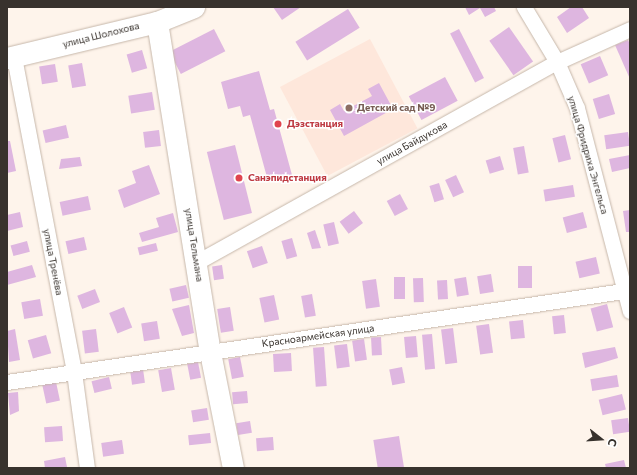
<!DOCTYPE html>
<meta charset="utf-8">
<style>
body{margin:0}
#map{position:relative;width:637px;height:475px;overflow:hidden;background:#fef4eb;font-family:Commissioner,sans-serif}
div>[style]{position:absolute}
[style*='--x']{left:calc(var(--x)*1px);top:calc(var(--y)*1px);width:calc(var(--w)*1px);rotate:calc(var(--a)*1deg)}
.education>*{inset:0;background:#fee7db;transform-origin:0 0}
.building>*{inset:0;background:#deb6e0;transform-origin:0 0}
.roads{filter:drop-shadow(0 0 1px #c6b7aa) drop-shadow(0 0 1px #c6b7aa)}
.street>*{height:15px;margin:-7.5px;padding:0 7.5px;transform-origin:7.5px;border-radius:7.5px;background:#fff}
.secondary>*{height:21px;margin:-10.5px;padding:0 10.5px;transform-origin:10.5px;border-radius:10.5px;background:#fff}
.dots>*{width:11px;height:11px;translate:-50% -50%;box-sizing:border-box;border:2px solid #fff;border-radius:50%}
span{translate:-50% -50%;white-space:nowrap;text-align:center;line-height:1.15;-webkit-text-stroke:3px #fff;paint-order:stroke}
.street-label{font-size:10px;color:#38322d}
.education-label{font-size:10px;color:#785e54;font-weight:700}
.left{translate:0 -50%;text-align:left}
.health-label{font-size:10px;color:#be3a42;font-weight:700}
.frame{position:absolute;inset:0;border:8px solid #38322d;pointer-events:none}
.north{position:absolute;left:581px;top:419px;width:40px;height:40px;-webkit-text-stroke:3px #fff;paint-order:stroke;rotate:107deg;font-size:11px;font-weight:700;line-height:16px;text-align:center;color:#38322d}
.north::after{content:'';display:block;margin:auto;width:14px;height:18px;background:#38322d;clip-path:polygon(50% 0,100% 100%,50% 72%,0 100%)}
</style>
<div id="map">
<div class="education">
<i style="left:370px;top:39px;width:101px;height:102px;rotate:62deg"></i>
</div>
<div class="building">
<i style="clip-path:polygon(273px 7px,301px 7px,282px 20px)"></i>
<i style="clip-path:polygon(465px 7px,494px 7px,496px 11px,485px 17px,480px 8px,469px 15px)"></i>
<i style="clip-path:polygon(571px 7px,582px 7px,589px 18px,567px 33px,557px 17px)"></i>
<i style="left:348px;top:9px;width:22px;height:62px;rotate:58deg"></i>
<i style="left:509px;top:27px;width:42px;height:24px;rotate:55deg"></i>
<i style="left:214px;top:29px;width:25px;height:50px;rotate:63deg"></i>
<i style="left:459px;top:29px;width:55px;height:10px;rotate:63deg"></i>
<i style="clip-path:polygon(628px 40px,630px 44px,630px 79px,615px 45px)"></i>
<i style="left:142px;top:50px;width:19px;height:16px;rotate:74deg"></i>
<i style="left:600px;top:56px;width:21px;height:21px;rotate:67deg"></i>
<i style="left:82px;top:63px;width:23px;height:14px;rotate:80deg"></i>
<i style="left:55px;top:64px;width:18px;height:16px;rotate:81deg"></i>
<i style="clip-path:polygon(259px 71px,270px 110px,274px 109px,292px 175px,268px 181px,250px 115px,243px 117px,240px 106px,228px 109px,221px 82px)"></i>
<i style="left:445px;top:77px;width:27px;height:41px;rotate:62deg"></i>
<i style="clip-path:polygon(379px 83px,393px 109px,344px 136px,330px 110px,340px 104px,344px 111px,372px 96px,368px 89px)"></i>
<i style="left:152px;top:92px;width:18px;height:24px;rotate:81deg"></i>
<i style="left:609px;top:94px;width:21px;height:17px;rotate:73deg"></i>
<i style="left:66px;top:125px;width:13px;height:24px;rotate:77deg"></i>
<i style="left:159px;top:130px;width:16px;height:16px;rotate:83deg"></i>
<i style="left:628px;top:132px;width:14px;height:24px;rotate:82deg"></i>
<i style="left:565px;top:135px;width:25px;height:13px;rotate:76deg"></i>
<i style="clip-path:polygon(7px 141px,10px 141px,16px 171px,7px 173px)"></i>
<i style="left:235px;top:145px;width:70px;height:29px;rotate:76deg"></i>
<i style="left:524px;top:146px;width:27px;height:11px;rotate:80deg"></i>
<i style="clip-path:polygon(630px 155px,630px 168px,612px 172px,609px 159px)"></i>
<i style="left:500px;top:156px;width:14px;height:15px;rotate:73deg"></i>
<i style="clip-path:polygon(80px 157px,82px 166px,59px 169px,61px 159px)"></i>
<i style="clip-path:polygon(149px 165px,160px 194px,124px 208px,118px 190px,136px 183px,132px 171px)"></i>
<i style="left:456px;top:175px;width:19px;height:12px;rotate:65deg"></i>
<i style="left:439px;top:183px;width:17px;height:10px;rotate:73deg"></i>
<i style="left:573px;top:185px;width:12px;height:30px;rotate:81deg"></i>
<i style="left:400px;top:194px;width:17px;height:15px;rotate:62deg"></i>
<i style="left:88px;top:196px;width:14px;height:29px;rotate:78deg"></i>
<i style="clip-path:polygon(630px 210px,630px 232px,626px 232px,623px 211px)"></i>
<i style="left:354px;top:211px;width:15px;height:18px;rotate:53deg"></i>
<i style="clip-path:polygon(20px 212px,23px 227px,7px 231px,7px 215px)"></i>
<i style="left:583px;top:212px;width:16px;height:21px;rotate:75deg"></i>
<i style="clip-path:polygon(173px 213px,178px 232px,142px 242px,139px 233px,159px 227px,156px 218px)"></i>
<i style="left:334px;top:222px;width:22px;height:11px;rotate:77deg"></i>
<i style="clip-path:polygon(315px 230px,321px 248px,312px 249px,307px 233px)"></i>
<i style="left:84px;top:237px;width:13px;height:19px;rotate:77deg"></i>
<i style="left:292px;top:238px;width:19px;height:11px;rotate:74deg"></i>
<i style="left:27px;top:241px;width:11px;height:17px;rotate:75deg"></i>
<i style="left:156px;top:243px;width:8px;height:19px;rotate:76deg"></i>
<i style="left:262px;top:246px;width:18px;height:16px;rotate:71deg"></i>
<i style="left:596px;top:257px;width:17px;height:21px;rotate:77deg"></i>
<i style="clip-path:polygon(32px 265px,36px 277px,7px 285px,7px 272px)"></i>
<i style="left:222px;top:265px;width:14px;height:10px;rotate:82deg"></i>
<i style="left:518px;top:266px;width:14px;height:22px"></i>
<i style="left:491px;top:274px;width:18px;height:14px;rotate:81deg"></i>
<i style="left:394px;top:277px;width:11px;height:22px"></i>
<i style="left:466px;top:277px;width:18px;height:12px;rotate:81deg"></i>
<i style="left:423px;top:278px;width:24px;height:10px;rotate:88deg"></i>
<i style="left:376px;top:279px;width:28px;height:14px;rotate:82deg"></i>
<i style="left:447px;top:280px;width:19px;height:10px;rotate:87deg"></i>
<i style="left:186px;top:285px;width:13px;height:17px;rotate:77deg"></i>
<i style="left:95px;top:289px;width:14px;height:19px;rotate:69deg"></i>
<i style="left:312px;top:294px;width:22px;height:11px;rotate:80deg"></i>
<i style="left:274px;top:295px;width:25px;height:15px;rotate:78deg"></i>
<i style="left:40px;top:299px;width:17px;height:19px;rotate:80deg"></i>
<i style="left:607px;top:304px;width:24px;height:17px;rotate:75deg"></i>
<i style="clip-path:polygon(189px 305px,194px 333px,182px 336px,172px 309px)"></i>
<i style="left:124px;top:307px;width:22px;height:16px;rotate:68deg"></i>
<i style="left:230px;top:307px;width:24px;height:13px;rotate:81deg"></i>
<i style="left:564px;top:315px;width:18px;height:12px;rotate:84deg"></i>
<i style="left:523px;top:320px;width:18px;height:14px;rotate:84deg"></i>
<i style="left:157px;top:321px;width:18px;height:16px;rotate:81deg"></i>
<i style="left:489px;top:324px;width:29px;height:13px;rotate:82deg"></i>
<i style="left:453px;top:328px;width:35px;height:12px;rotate:83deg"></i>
<i style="clip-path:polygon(15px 329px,20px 360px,9px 362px,7px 331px)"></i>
<i style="left:96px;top:329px;width:23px;height:14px;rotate:83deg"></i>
<i style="left:432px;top:334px;width:35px;height:10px;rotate:85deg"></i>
<i style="left:46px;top:335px;width:19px;height:19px;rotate:74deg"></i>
<i style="left:416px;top:336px;width:21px;height:12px;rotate:85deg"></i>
<i style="left:381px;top:337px;width:18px;height:10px;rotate:87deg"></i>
<i style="left:364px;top:339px;width:21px;height:12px;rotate:82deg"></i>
<i style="left:347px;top:344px;width:23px;height:13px;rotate:83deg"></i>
<i style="left:324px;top:347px;width:39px;height:11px;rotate:86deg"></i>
<i style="clip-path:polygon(615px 347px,618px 358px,585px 368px,582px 353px)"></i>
<i style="left:291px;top:353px;width:18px;height:18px;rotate:87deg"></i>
<i style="left:240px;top:357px;width:20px;height:12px;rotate:79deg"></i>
<i style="left:198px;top:362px;width:16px;height:11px;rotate:79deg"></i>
<i style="left:402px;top:367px;width:16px;height:13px;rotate:79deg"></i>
<i style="left:171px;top:368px;width:22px;height:13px;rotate:80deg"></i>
<i style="left:143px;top:369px;width:14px;height:13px;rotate:82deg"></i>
<i style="left:617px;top:375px;width:12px;height:27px;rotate:81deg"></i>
<i style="left:109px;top:377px;width:12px;height:18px;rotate:76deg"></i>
<i style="left:56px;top:382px;width:19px;height:14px;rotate:78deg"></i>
<i style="left:247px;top:391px;width:12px;height:15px;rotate:85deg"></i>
<i style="clip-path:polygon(18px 392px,19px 411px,10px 415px,8px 393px)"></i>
<i style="left:622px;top:394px;width:16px;height:24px;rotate:76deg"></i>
<i style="left:207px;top:408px;width:12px;height:16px;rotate:81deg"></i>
<i style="left:628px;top:418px;width:14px;height:17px;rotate:82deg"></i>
<i style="left:250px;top:421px;width:12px;height:14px;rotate:81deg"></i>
<i style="left:62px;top:426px;width:15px;height:18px;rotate:86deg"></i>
<i style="left:210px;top:433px;width:10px;height:22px;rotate:84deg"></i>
<i style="left:399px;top:436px;width:32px;height:26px;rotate:81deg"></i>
<i style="left:273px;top:437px;width:13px;height:17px;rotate:86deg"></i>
<i style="left:122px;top:440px;width:14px;height:21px;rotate:82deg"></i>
<i style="clip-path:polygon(65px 457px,67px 467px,45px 468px,44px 461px)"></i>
<i style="clip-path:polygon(624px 460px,626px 468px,606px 468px,605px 464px)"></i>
</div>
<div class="roads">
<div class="street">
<i style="--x:524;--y:7;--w:64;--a:59"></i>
<i style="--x:557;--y:62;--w:50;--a:66.5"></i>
<i style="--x:577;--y:108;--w:210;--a:75.4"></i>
<i style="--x:14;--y:57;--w:321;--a:79.2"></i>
<i style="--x:74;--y:372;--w:97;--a:82.3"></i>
<i style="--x:197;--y:262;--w:412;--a:-29.1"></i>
<i style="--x:557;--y:62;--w:80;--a:-24.3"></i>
<i style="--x:7;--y:382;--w:630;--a:-8.4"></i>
</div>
<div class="secondary">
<i style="--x:157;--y:22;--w:334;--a:80.9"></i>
<i style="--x:210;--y:352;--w:118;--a:78.8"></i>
<i style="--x:7;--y:58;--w:154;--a:-13.5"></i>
<i style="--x:157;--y:22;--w:40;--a:-22"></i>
</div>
</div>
<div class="dots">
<i style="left:349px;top:108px;background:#8d6e63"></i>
<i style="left:278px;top:124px;background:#e0444e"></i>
<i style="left:239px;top:178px;background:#e0444e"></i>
</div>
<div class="street-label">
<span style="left:101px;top:35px;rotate:-14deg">улица Шолохова</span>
<span style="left:412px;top:143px;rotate:-29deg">улица Байдукова</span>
<span style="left:588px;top:155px;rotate:74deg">улица Фридриха Энгельса</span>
<span style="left:194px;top:245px;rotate:81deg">улица Тельмана</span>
<span style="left:53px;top:262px;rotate:79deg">улица Тренёва</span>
<span style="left:318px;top:336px;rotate:-8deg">Красноармейская улица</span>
</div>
<div class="education-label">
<span class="left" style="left:357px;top:108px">Детский сад №9</span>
</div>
<div class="health-label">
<span class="left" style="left:287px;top:124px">Дэзстанция</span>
<span class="left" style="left:248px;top:178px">Санэпидстанция</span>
</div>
<div class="frame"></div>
<div class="north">С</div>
</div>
